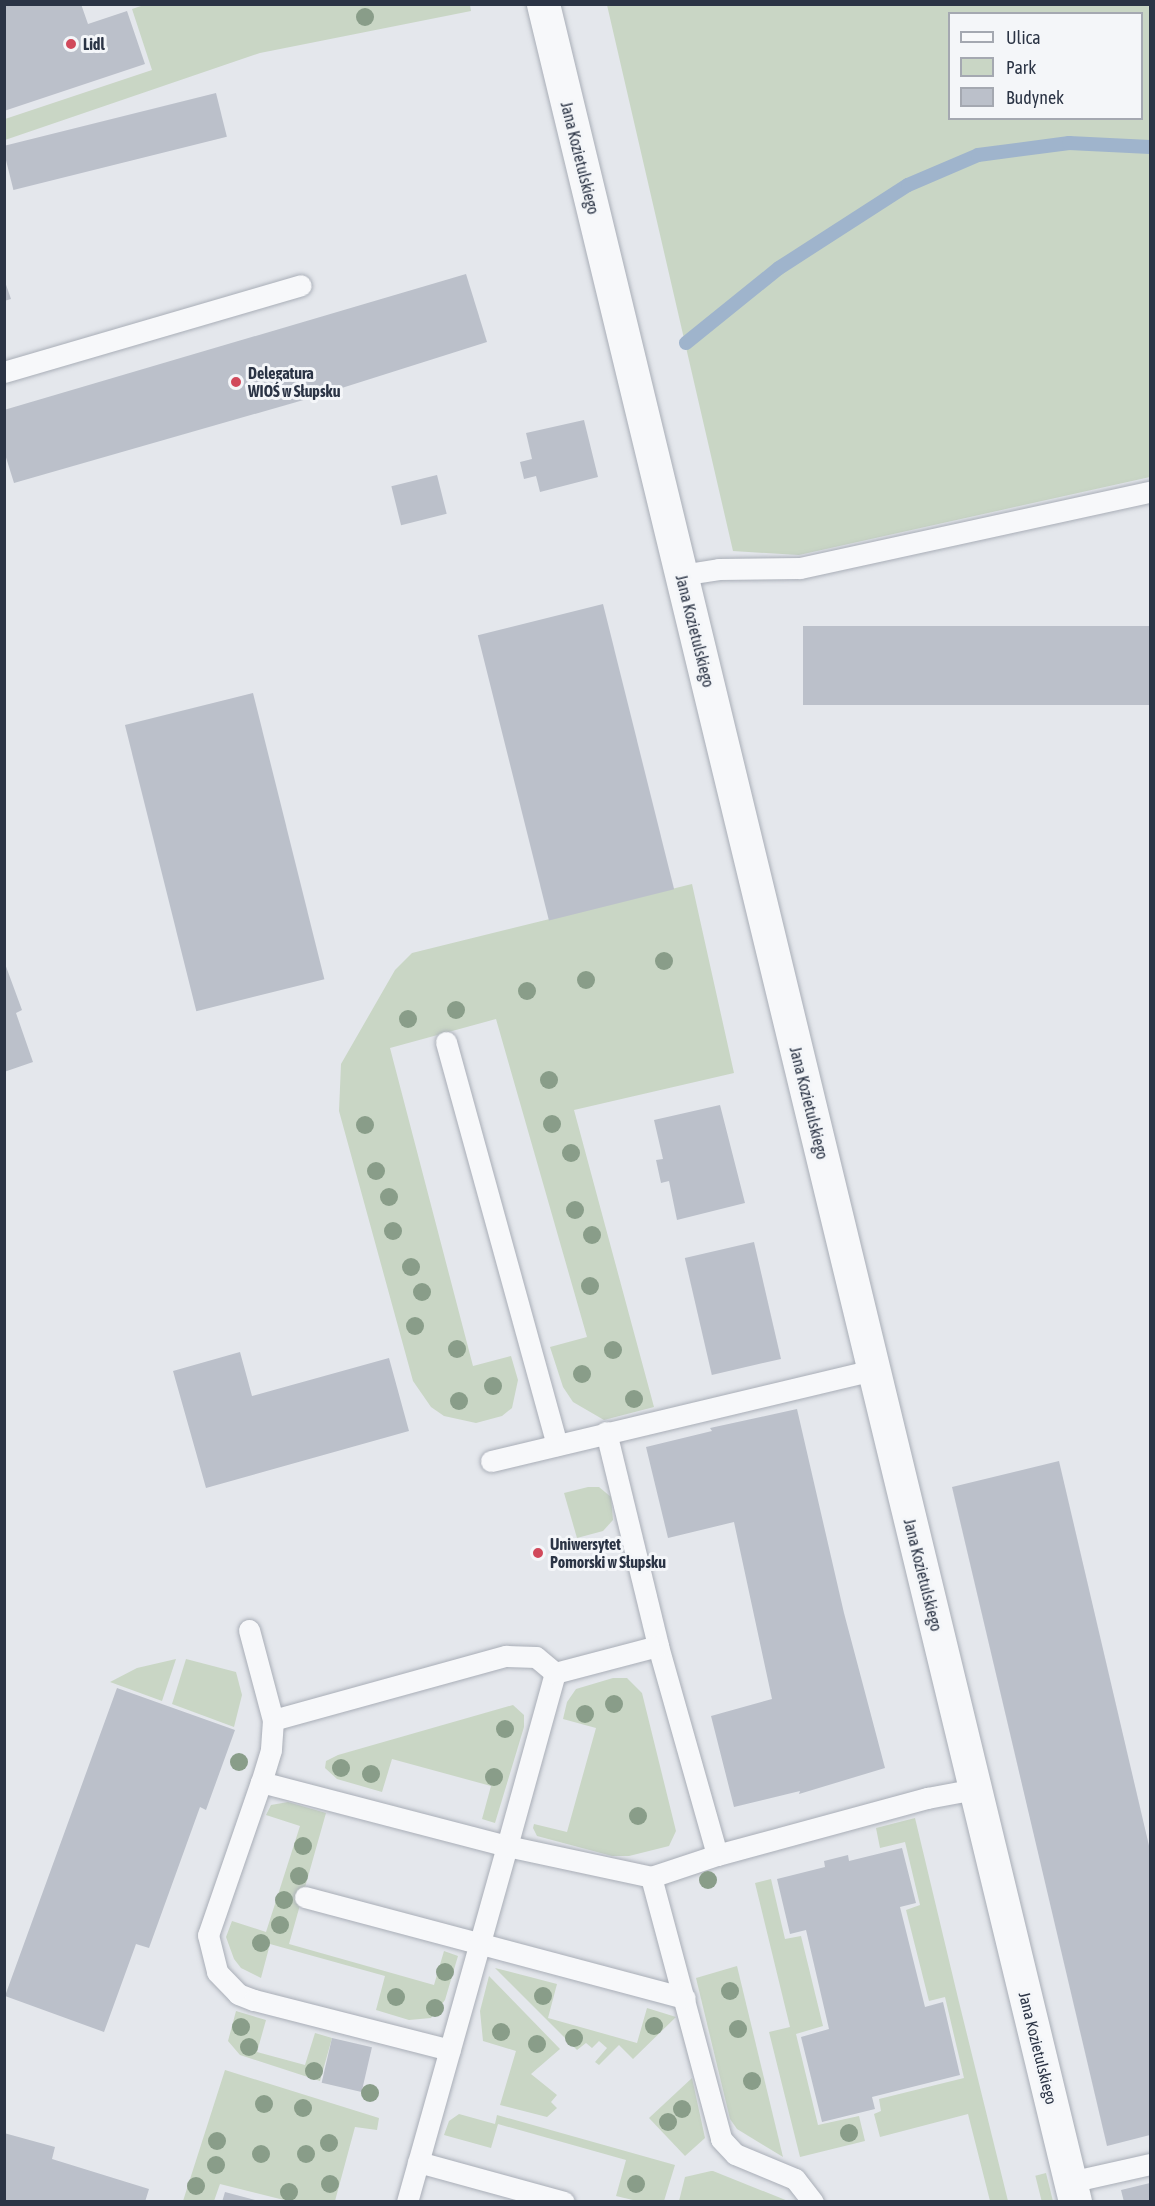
<!DOCTYPE html>
<meta charset="utf-8">
<style>
body{margin:0}
#map{position:relative;width:1155px;height:2206px;overflow:hidden;background:#e4e7ec;font-family:"Asap Condensed",sans-serif}
div>[style]{position:absolute}
[style*='--x']{left:calc(var(--x)*1px);top:calc(var(--y)*1px);width:calc(var(--w)*1px);rotate:calc(var(--a)*1deg)}
.green>*{inset:0;background:#c9d6c5;transform-origin:0 0}
.stream>*{height:14px;margin:-7px;padding:0 7px;transform-origin:7px;border-radius:7px;background:#9fb4cc}
.building>*{inset:0;background:#bbc0ca;transform-origin:0 0}
.roads{filter:drop-shadow(0 0 2px #a9aeb7) drop-shadow(0 0 2px #a9aeb7)}
.service>*{height:21px;margin:-10.5px;padding:0 10.5px;transform-origin:10.5px;border-radius:10.5px;background:#f7f8fa}
.tertiary>*{height:33px;margin:-16.5px;padding:0 16.5px;transform-origin:16.5px;border-radius:16.5px;background:#f7f8fa}
.trees>*{width:18px;height:18px;margin:-9px;border-radius:50%;background:#899d89}
.dots>*{width:16px;height:16px;translate:-50% -50%;box-sizing:border-box;border:3px solid #f4f6f9;border-radius:50%}
span{translate:-50% -50%;white-space:nowrap;text-align:center;line-height:1.15;-webkit-text-stroke:6px #f4f6f9;paint-order:stroke}
.poi-label{font-size:16px;color:#2b3445;font-weight:700}
.left{translate:0 -50%;text-align:left}
.street-label{font-size:16px;color:#2b3445}
.frame{position:absolute;inset:0;border:6px solid #2b3445;pointer-events:none}
.legend{position:absolute;left:948px;top:12px;width:195px;height:108px;box-sizing:border-box;background:#f4f6f9;border:2px solid #a4a8b1;margin:0;padding:8px 10px;list-style:none;font-size:18px;color:#2b3445}
.legend li{display:flex;align-items:center;gap:12px;height:30px}
.legend b{width:30px;border:2px solid #a4a8b1}
</style>
<div id="map">
<div class="green">
<i style="clip-path:polygon(470px 5px,471px 11px,260px 53px,5px 140px,5px 119px,152px 70px,132px 9px,144px 5px)"></i>
<i style="clip-path:polygon(evenodd,607px 5px,1150px 5px,1150px 477px,799px 555px,733px 551px,607px 5px,950px 14px,1142px 14px,1142px 118px,950px 118px,950px 14px)"></i>
<i style="clip-path:polygon(692px 884px,734px 1073px,574px 1110px,654px 1407px,604px 1420px,573px 1402px,563px 1387px,550px 1347px,587px 1337px,496px 1019px,390px 1048px,473px 1366px,511px 1356px,518px 1380px,512px 1408px,502px 1416px,476px 1423px,444px 1416px,431px 1407px,413px 1381px,339px 1111px,341px 1064px,395px 970px,412px 953px)"></i>
<i style="clip-path:polygon(588px 1487px,599px 1487px,611px 1497px,613px 1520px,603px 1531px,577px 1538px,564px 1493px)"></i>
<i style="clip-path:polygon(176px 1659px,162px 1701px,110px 1682px,137px 1668px)"></i>
<i style="clip-path:polygon(186px 1659px,236px 1672px,242px 1695px,234px 1727px,172px 1704px)"></i>
<i style="clip-path:polygon(613px 1678px,627px 1678px,642px 1693px,676px 1831px,669px 1846px,629px 1856px,612px 1856px,537px 1836px,533px 1828px,534px 1824px,567px 1832px,596px 1728px,563px 1719px,567px 1702px,576px 1689px)"></i>
<i style="clip-path:polygon(513px 1705px,524px 1715px,524px 1727px,495px 1823px,482px 1819px,491px 1786px,392px 1759px,382px 1792px,337px 1779px,325px 1768px,326px 1761px,338px 1755px)"></i>
<i style="clip-path:polygon(288px 1802px,326px 1813px,289px 1944px,434px 1985px,444px 1951px,458px 1956px,445px 2000px,431px 2018px,409px 2020px,376px 2010px,385px 1976px,270px 1944px,261px 1978px,241px 1968px,234px 1959px,226px 1937px,232px 1921px,266px 1932px,300px 1826px,266px 1815px,271px 1805px)"></i>
<i style="clip-path:polygon(915px 1818px,958px 1998px,1008px 2201px,990px 2201px,968px 2114px,880px 2137px,874px 2114px,881px 2111px,879px 2099px,964px 2078px,945px 1997px,929px 2001px,906px 1910px,920px 1905px,905px 1842px,880px 1848px,876px 1828px)"></i>
<i style="clip-path:polygon(771px 1879px,785px 1939px,801px 1936px,823px 2026px,796px 2034px,818px 2125px,859px 2116px,865px 2141px,800px 2157px,769px 2032px,790px 2027px,755px 1883px)"></i>
<i style="clip-path:polygon(737px 1966px,783px 2157px,737px 2129px,730px 2119px,696px 1978px)"></i>
<i style="clip-path:polygon(495px 1968px,557px 1984px,548px 2018px,637px 2043px,647px 2008px,676px 2017px,633px 2059px,619px 2045px,599px 2065px,595px 2062px,607px 2048px,599px 2041px,592px 2048px,586px 2043px,577px 2050px)"></i>
<i style="clip-path:polygon(489px 1976px,560px 2049px,531px 2074px,557px 2095px,551px 2102px,557px 2108px,547px 2117px,500px 2105px,516px 2051px,483px 2041px,480px 2011px)"></i>
<i style="clip-path:polygon(236px 2011px,266px 2020px,257px 2052px,305px 2065px,315px 2033px,332px 2038px,320px 2081px,240px 2055px,228px 2041px)"></i>
<i style="clip-path:polygon(225px 2070px,379px 2118px,377px 2130px,355px 2127px,335px 2201px,288px 2201px,220px 2184px,214px 2201px,183px 2201px)"></i>
<i style="clip-path:polygon(692px 2078px,705px 2138px,685px 2156px,649px 2118px)"></i>
<i style="clip-path:polygon(459px 2114px,495px 2124px,497px 2115px,675px 2165px,664px 2201px,637px 2201px,616px 2196px,626px 2160px,498px 2124px,491px 2148px,444px 2135px,449px 2121px)"></i>
<i style="clip-path:polygon(711px 2171px,713px 2171px,788px 2201px,679px 2201px,685px 2177px)"></i>
<i style="left:1046px;top:2173px;width:29px;height:11px;rotate:76deg"></i>
</div>
<div class="stream">
<i style="--x:686;--y:343;--w:119;--a:-38.9"></i>
<i style="--x:779;--y:268;--w:153;--a:-32.8"></i>
<i style="--x:908;--y:185;--w:76;--a:-23.2"></i>
<i style="--x:978;--y:155;--w:92;--a:-7.5"></i>
<i style="--x:1069;--y:143;--w:81;--a:2.8"></i>
</div>
<div class="building">
<i style="clip-path:polygon(4px 4px,81px 4px,88px 24px,127px 11px,145px 64px,4px 111px)"></i>
<i style="left:216px;top:93px;width:45px;height:220px;rotate:76deg"></i>
<i style="clip-path:polygon(466px 274px,487px 342px,307px 399px,14px 483px,4px 451px,4px 410px)"></i>
<i style="clip-path:polygon(4px 279px,11px 299px,4px 301px)"></i>
<i style="clip-path:polygon(584px 420px,598px 477px,540px 492px,536px 476px,524px 479px,520px 462px,532px 459px,526px 433px)"></i>
<i style="left:437px;top:475px;width:40px;height:47px;rotate:76deg"></i>
<i style="left:603px;top:604px;width:294px;height:129px;rotate:76deg"></i>
<i style="left:1150px;top:626px;width:79px;height:347px;rotate:90deg"></i>
<i style="left:253px;top:693px;width:295px;height:132px;rotate:76deg"></i>
<i style="clip-path:polygon(4px 961px,22px 1010px,16px 1013px,33px 1062px,4px 1072px)"></i>
<i style="clip-path:polygon(720px 1105px,745px 1203px,677px 1220px,669px 1181px,661px 1183px,656px 1160px,663px 1159px,654px 1120px)"></i>
<i style="left:754px;top:1242px;width:120px;height:71px;rotate:77deg"></i>
<i style="clip-path:polygon(240px 1352px,252px 1396px,389px 1358px,409px 1431px,206px 1488px,173px 1371px)"></i>
<i style="clip-path:polygon(797px 1409px,844px 1613px,885px 1768px,799px 1794px,800px 1791px,734px 1807px,711px 1716px,772px 1699px,734px 1522px,668px 1538px,646px 1447px,712px 1431px,710px 1428px)"></i>
<i style="clip-path:polygon(1059px 1461px,1150px 1850px,1150px 2135px,1107px 2146px,952px 1487px)"></i>
<i style="clip-path:polygon(117px 1688px,235px 1730px,206px 1810px,200px 1807px,149px 1948px,136px 1944px,104px 2032px,5px 1996px)"></i>
<i style="clip-path:polygon(902px 1848px,916px 1903px,900px 1907px,925px 2007px,943px 2002px,960px 2075px,872px 2097px,875px 2109px,822px 2122px,801px 2037px,829px 2029px,806px 1930px,790px 1934px,777px 1879px,825px 1867px,824px 1861px,848px 1855px,849px 1861px)"></i>
<i style="left:332px;top:2038px;width:41px;height:46px;rotate:13deg"></i>
<i style="clip-path:polygon(4px 2133px,55px 2147px,52px 2159px,149px 2189px,145px 2202px,4px 2202px)"></i>
<i style="clip-path:polygon(1150px 2183px,1150px 2202px,1124px 2202px,1121px 2190px)"></i>
<i style="clip-path:polygon(225px 2192px,259px 2201px,259px 2202px,222px 2202px)"></i>
</div>
<div class="roads">
<div class="service">
<i style="--x:4;--y:372;--w:309;--a:-16.3"></i>
<i style="--x:681;--y:575;--w:38;--a:-9"></i>
<i style="--x:719;--y:569;--w:81;--a:-0.7"></i>
<i style="--x:800;--y:568;--w:358;--a:-12.3"></i>
<i style="--x:446;--y:1042;--w:418;--a:74.6"></i>
<i style="--x:606;--y:1432;--w:220;--a:76.3"></i>
<i style="--x:658;--y:1646;--w:217;--a:74.2"></i>
<i style="--x:491;--y:1461;--w:394;--a:-13.4"></i>
<i style="--x:249;--y:1630;--w:93;--a:75.1"></i>
<i style="--x:273;--y:1720;--w:30;--a:94"></i>
<i style="--x:271;--y:1750;--w:34;--a:107"></i>
<i style="--x:261;--y:1782;--w:254;--a:14.6"></i>
<i style="--x:507;--y:1846;--w:180;--a:-74.5"></i>
<i style="--x:555;--y:1673;--w:106;--a:-14.7"></i>
<i style="--x:273;--y:1720;--w:242;--a:-15.4"></i>
<i style="--x:506;--y:1656;--w:30;--a:2"></i>
<i style="--x:536;--y:1657;--w:25;--a:40"></i>
<i style="--x:261;--y:1782;--w:162;--a:109.1"></i>
<i style="--x:208;--y:1935;--w:38;--a:76"></i>
<i style="--x:217;--y:1972;--w:30;--a:46"></i>
<i style="--x:238;--y:1994;--w:17;--a:21"></i>
<i style="--x:254;--y:2000;--w:202;--a:14.3"></i>
<i style="--x:651;--y:1877;--w:271;--a:75"></i>
<i style="--x:721;--y:2139;--w:21;--a:47"></i>
<i style="--x:735;--y:2154;--w:65;--a:22.6"></i>
<i style="--x:795;--y:2179;--w:29;--a:52"></i>
<i style="--x:305;--y:1897;--w:393;--a:14.9"></i>
<i style="--x:418;--y:2162;--w:151;--a:15.3"></i>
<i style="--x:1070;--y:2182;--w:82;--a:-12.7"></i>
<i style="--x:407;--y:2202;--w:370;--a:-74.3"></i>
<i style="--x:507;--y:1846;--w:147;--a:12.1"></i>
<i style="--x:651;--y:1877;--w:70;--a:-18.4"></i>
<i style="--x:717;--y:1855;--w:218;--a:-15.2"></i>
<i style="--x:927;--y:1798;--w:49;--a:-10.6"></i>
</div>
<div class="tertiary">
<i style="--x:543;--y:4;--w:2261;--a:76.39"></i>
</div>
</div>
<div class="trees">
<i style="left:365px;top:17px"></i>
<i style="left:664px;top:961px"></i>
<i style="left:586px;top:980px"></i>
<i style="left:527px;top:991px"></i>
<i style="left:456px;top:1010px"></i>
<i style="left:408px;top:1019px"></i>
<i style="left:549px;top:1080px"></i>
<i style="left:552px;top:1124px"></i>
<i style="left:365px;top:1125px"></i>
<i style="left:571px;top:1153px"></i>
<i style="left:376px;top:1171px"></i>
<i style="left:389px;top:1197px"></i>
<i style="left:575px;top:1210px"></i>
<i style="left:393px;top:1231px"></i>
<i style="left:592px;top:1235px"></i>
<i style="left:411px;top:1267px"></i>
<i style="left:590px;top:1286px"></i>
<i style="left:422px;top:1292px"></i>
<i style="left:415px;top:1326px"></i>
<i style="left:457px;top:1349px"></i>
<i style="left:613px;top:1350px"></i>
<i style="left:582px;top:1374px"></i>
<i style="left:493px;top:1386px"></i>
<i style="left:634px;top:1399px"></i>
<i style="left:459px;top:1401px"></i>
<i style="left:614px;top:1704px"></i>
<i style="left:585px;top:1714px"></i>
<i style="left:505px;top:1729px"></i>
<i style="left:239px;top:1762px"></i>
<i style="left:341px;top:1768px"></i>
<i style="left:371px;top:1774px"></i>
<i style="left:494px;top:1777px"></i>
<i style="left:638px;top:1816px"></i>
<i style="left:303px;top:1846px"></i>
<i style="left:299px;top:1876px"></i>
<i style="left:708px;top:1880px"></i>
<i style="left:284px;top:1900px"></i>
<i style="left:280px;top:1925px"></i>
<i style="left:261px;top:1943px"></i>
<i style="left:445px;top:1972px"></i>
<i style="left:730px;top:1991px"></i>
<i style="left:543px;top:1996px"></i>
<i style="left:396px;top:1997px"></i>
<i style="left:435px;top:2008px"></i>
<i style="left:654px;top:2026px"></i>
<i style="left:241px;top:2027px"></i>
<i style="left:738px;top:2029px"></i>
<i style="left:501px;top:2032px"></i>
<i style="left:574px;top:2038px"></i>
<i style="left:537px;top:2044px"></i>
<i style="left:249px;top:2047px"></i>
<i style="left:314px;top:2071px"></i>
<i style="left:752px;top:2081px"></i>
<i style="left:370px;top:2093px"></i>
<i style="left:264px;top:2104px"></i>
<i style="left:303px;top:2108px"></i>
<i style="left:682px;top:2109px"></i>
<i style="left:668px;top:2122px"></i>
<i style="left:849px;top:2133px"></i>
<i style="left:217px;top:2141px"></i>
<i style="left:329px;top:2143px"></i>
<i style="left:261px;top:2154px"></i>
<i style="left:306px;top:2154px"></i>
<i style="left:216px;top:2165px"></i>
<i style="left:330px;top:2184px"></i>
<i style="left:636px;top:2184px"></i>
<i style="left:196px;top:2186px"></i>
<i style="left:289px;top:2192px"></i>
</div>
<div class="dots">
<i style="left:71px;top:44px;background:#d1495b"></i>
<i style="left:236px;top:382px;background:#d1495b"></i>
<i style="left:538px;top:1553px;background:#d1495b"></i>
</div>
<div class="poi-label">
<span class="left" style="left:83px;top:44px">Lidl</span>
<span class="left" style="left:248px;top:382px">Delegatura<br>WIOŚ w Słupsku</span>
<span class="left" style="left:550px;top:1553px">Uniwersytet<br>Pomorski w Słupsku</span>
</div>
<div class="street-label">
<span style="left:580px;top:158px;rotate:76deg">Jana Kozietulskiego</span>
<span style="left:695px;top:631px;rotate:76deg">Jana Kozietulskiego</span>
<span style="left:809px;top:1103px;rotate:76deg">Jana Kozietulskiego</span>
<span style="left:923px;top:1575px;rotate:76deg">Jana Kozietulskiego</span>
<span style="left:1038px;top:2048px;rotate:76deg">Jana Kozietulskiego</span>
</div>
<div class="frame"></div>
<ul class="legend">
<li><b style="height:8px;background:#f7f8fa"></b>Ulica</li>
<li><b style="height:16px;background:#c9d6c5"></b>Park</li>
<li><b style="height:16px;background:#bbc0ca"></b>Budynek</li>
</ul>
</div>
